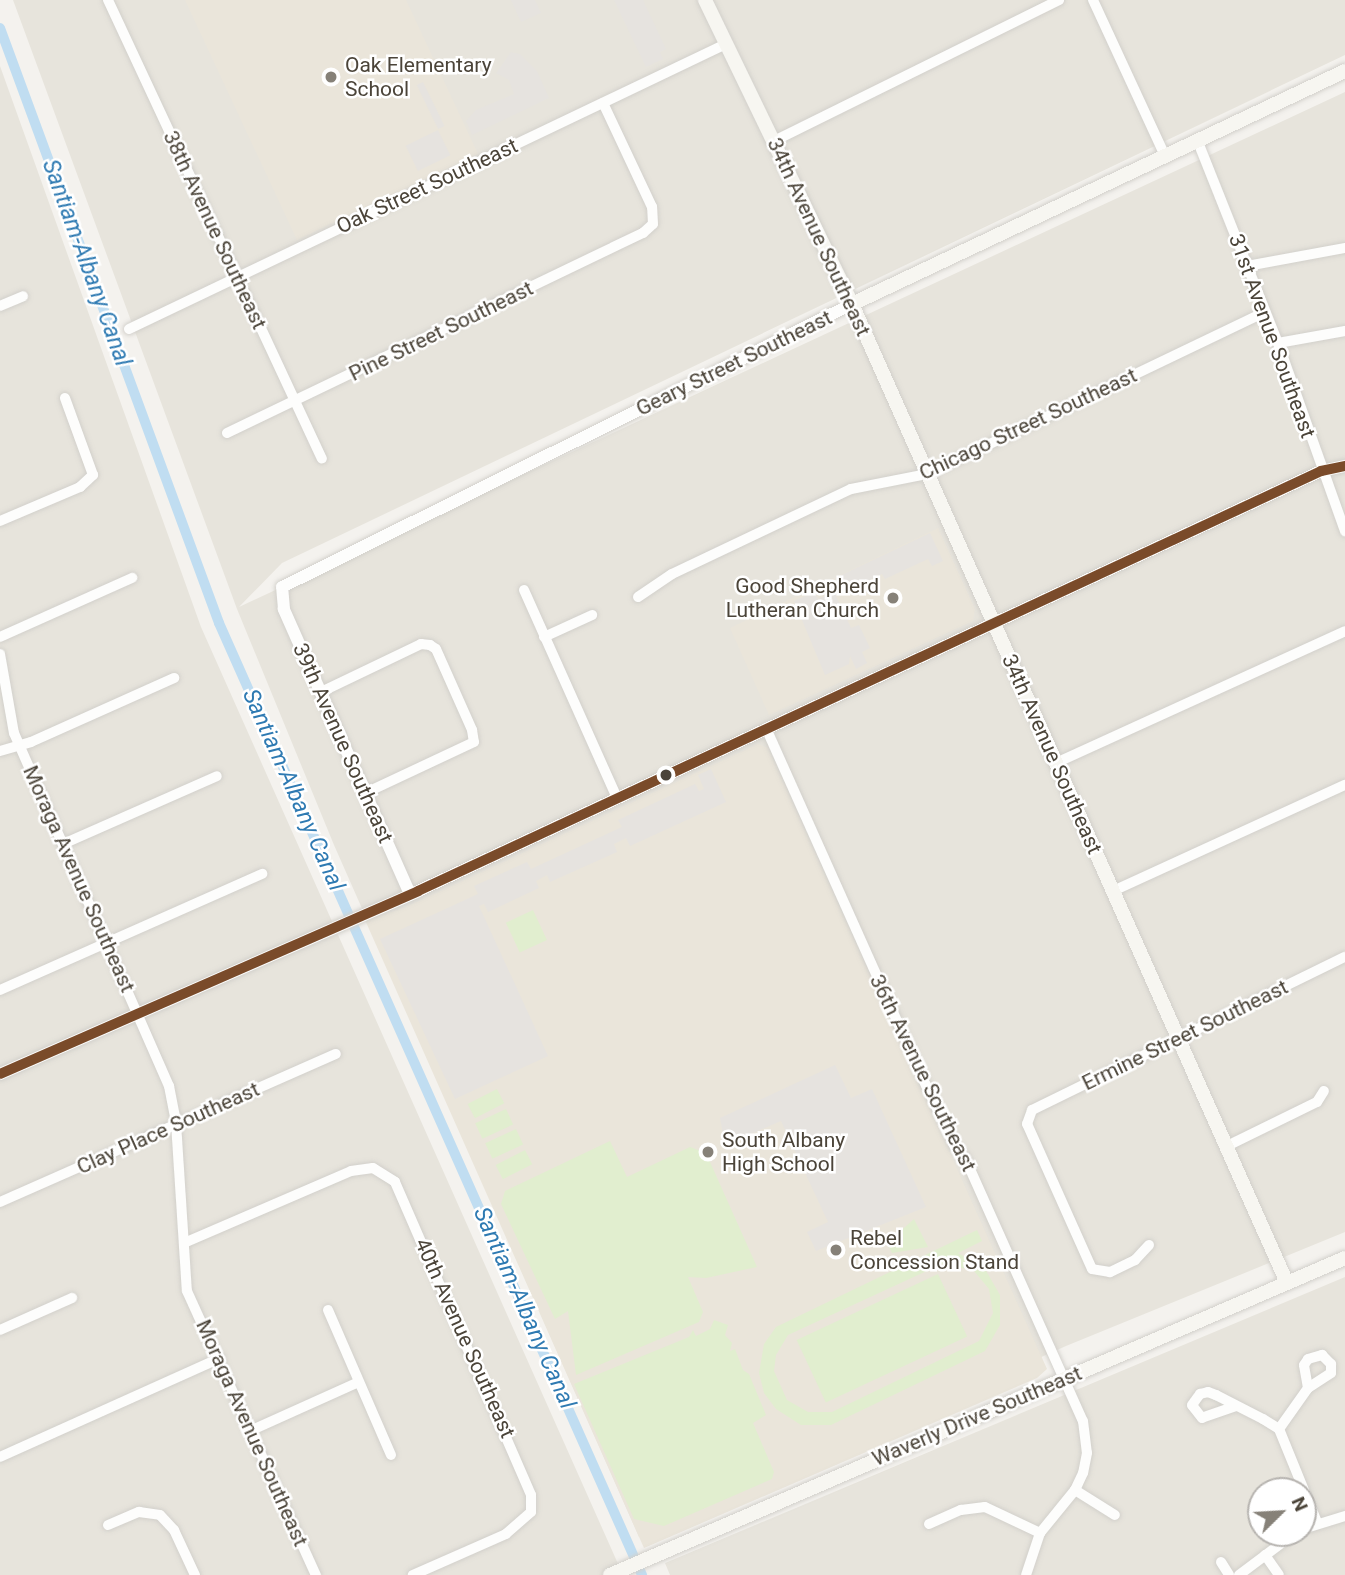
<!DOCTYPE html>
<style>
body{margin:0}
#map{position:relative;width:1345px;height:1575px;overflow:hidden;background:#f4f2ee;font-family:Roboto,sans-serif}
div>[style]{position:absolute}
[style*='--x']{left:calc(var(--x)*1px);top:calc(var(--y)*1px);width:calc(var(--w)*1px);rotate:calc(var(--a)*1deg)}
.residential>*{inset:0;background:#e7e4dc}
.education>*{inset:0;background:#eae5da}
.green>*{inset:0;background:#e1eecf;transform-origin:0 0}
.parking>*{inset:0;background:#e6e3df;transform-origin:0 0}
.canal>*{height:10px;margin:-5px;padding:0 5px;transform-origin:5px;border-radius:5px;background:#c0ddf1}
.roads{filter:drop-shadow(0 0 2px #d2d0cb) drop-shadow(0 0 2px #d2d0cb)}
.minor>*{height:10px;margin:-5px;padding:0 5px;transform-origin:5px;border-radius:5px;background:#fdfdfc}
.tertiary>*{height:12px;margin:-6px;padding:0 6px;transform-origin:6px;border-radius:6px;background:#fdfdfc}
.secondary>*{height:14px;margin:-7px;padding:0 7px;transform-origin:7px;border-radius:7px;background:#f7f6f1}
.bus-1>*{height:10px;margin:-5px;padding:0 5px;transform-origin:5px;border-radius:5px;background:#7a4b2a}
.dots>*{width:19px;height:19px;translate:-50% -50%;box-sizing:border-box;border:4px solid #fff;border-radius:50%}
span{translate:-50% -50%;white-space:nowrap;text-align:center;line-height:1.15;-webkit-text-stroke:5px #fff;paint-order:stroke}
.poi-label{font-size:21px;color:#4b4439}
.left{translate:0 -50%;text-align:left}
.right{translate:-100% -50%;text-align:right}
.street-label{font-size:21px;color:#4b4439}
.water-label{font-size:23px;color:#2e7ab2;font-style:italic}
.north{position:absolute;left:1247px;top:1477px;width:70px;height:70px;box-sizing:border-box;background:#fff;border:2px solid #b7b4b0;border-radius:50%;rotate:66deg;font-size:19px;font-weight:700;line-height:28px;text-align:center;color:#4b4439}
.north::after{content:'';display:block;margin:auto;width:24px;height:32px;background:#868178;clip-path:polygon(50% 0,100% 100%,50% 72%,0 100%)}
</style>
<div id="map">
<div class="residential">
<i style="clip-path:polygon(13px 0,1345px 0,1345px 55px,282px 563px,239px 607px,1345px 92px,1345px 1232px,1066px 1346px,639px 1537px,334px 845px,237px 609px)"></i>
<i style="clip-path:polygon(0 66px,201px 627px,623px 1575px,0 1575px)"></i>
<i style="clip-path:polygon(evenodd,1345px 1277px,1345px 1575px,670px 1575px,665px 1563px,1345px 1277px,1261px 1491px,1303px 1491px,1303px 1533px,1261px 1533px,1261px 1491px)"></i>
</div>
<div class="education">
<i style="clip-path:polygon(185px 0,406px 0,478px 154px,297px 240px)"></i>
<i style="clip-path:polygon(938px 528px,975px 609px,973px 621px,769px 715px,730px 628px)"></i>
<i style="clip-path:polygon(758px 744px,768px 748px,1047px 1369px,1037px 1378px,644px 1548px,365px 920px,404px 908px)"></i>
</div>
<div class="green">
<i style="left:533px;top:910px;width:33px;height:30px;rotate:65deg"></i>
<i style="left:497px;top:1089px;width:16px;height:33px;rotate:63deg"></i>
<i style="left:506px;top:1109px;width:17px;height:34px;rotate:65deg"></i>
<i style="left:516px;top:1129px;width:17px;height:34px;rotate:65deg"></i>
<i style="clip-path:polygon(610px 1141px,627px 1177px,690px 1147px,706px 1153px,757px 1267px,706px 1278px,688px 1277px,703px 1312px,699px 1322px,576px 1375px,568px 1311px,555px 1319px,501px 1204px,505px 1191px)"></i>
<i style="left:525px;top:1150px;width:16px;height:33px;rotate:63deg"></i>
<i style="clip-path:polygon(914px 1219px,928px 1247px,892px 1253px,887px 1243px)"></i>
<i style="clip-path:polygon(evenodd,977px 1230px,982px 1241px,958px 1253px,985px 1269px,1000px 1295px,1000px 1325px,985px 1351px,831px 1425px,801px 1425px,776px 1409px,764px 1393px,759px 1373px,764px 1344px,776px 1327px,977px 1230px,944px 1263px,974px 1271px,989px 1289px,993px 1313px,979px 1341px,832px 1412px,808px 1412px,787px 1400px,774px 1371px,776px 1355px,788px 1335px,944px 1263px)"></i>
<i style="left:938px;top:1274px;width:69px;height:156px;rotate:65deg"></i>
<i style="clip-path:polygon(714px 1320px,728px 1325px,725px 1335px,732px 1343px,730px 1351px,735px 1349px,743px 1370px,749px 1374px,766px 1415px,753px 1423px,774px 1472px,772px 1479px,664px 1526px,634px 1519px,574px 1384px,689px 1337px,693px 1330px,696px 1336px,710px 1329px)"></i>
</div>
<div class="parking">
<i style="clip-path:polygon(511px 0,535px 0,541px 13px,521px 22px)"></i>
<i style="clip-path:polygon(614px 0,643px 0,666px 49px,660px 52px,663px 59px,646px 67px)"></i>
<i style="clip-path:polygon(511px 52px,520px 54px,537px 71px,549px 98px,472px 135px,466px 121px,476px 110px,514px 94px,509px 80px,496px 73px)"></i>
<i style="left:423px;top:82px;width:49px;height:7px;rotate:64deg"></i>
<i style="left:438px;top:130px;width:28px;height:36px;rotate:64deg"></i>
<i style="clip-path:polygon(930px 533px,943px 561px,932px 566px,928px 559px,885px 579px,882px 574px,836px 596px,851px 628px,859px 625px,870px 648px,862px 652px,867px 663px,856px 669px,850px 656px,849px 664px,825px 675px,794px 601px,815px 592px,818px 599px,830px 594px,838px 586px,835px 578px)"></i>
<i style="clip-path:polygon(711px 769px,726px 802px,630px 846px,626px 838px,614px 844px,617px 852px,550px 882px,547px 875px,536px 881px,539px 888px,488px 912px,484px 904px,479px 906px,548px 1056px,455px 1099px,380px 939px,478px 894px,474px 886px,527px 862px,531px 869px,622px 827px,618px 820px,695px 784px,699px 791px,704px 789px,698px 775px)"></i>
<i style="clip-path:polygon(835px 1065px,851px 1098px,872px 1089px,926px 1207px,816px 1251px,807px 1232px,828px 1222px,781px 1121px,725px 1145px,720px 1118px)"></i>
</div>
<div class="canal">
<i style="--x:0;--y:28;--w:634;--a:69.79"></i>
<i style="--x:219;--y:623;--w:1042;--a:66.04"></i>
</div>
<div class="roads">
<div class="minor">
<i style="--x:108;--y:0;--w:506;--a:65"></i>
<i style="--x:1093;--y:0;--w:172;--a:65.2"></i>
<i style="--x:774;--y:141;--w:318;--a:-26.3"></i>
<i style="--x:1198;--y:142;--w:216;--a:68.3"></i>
<i style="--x:1278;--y:343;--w:200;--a:70.4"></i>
<i style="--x:1247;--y:266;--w:100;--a:-10.4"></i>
<i style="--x:0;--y:306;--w:25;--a:-23"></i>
<i style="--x:129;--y:329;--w:662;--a:-25.52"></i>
<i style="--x:1278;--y:343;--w:68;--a:-10.2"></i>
<i style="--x:227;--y:433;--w:462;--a:-25.7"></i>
<i style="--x:643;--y:233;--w:13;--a:-42"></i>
<i style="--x:653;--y:224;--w:17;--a:-93"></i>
<i style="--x:652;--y:207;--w:115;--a:-115.2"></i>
<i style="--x:0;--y:521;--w:87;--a:-23"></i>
<i style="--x:80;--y:487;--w:18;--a:-43"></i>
<i style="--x:93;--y:475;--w:82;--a:-110"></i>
<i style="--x:524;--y:590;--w:228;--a:65.9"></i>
<i style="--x:638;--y:597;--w:41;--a:-34.1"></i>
<i style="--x:672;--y:574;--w:198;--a:-25.4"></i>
<i style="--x:851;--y:489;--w:77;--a:-11.2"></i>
<i style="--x:927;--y:474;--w:375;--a:-25.6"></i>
<i style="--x:0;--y:637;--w:145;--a:-24.1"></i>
<i style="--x:544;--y:637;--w:53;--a:-24.6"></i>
<i style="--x:0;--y:654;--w:80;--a:80"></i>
<i style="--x:14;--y:733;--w:386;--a:66.3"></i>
<i style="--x:169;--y:1086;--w:38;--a:79"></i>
<i style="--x:176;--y:1123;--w:168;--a:86.3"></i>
<i style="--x:187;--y:1291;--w:312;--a:65.6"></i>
<i style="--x:321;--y:692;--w:111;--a:-25.6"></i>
<i style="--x:421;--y:644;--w:9;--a:6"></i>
<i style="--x:430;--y:645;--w:7;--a:34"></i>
<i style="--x:436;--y:649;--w:89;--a:66"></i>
<i style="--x:472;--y:730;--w:12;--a:81"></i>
<i style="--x:474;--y:742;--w:120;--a:154.9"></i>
<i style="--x:766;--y:728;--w:391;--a:65.9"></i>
<i style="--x:926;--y:1085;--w:66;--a:65"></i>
<i style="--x:954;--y:1145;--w:19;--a:51"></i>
<i style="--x:966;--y:1160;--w:286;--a:65.9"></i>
<i style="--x:1083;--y:1421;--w:32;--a:83"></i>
<i style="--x:1087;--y:1453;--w:20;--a:101"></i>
<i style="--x:1083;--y:1473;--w:19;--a:115"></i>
<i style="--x:1075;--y:1490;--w:55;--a:129.1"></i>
<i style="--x:1040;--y:1533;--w:44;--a:108.4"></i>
<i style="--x:0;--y:751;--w:32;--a:-16"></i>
<i style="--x:31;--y:742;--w:157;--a:-24.1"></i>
<i style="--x:1058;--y:762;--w:315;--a:-24.5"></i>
<i style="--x:63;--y:844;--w:168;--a:-23.8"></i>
<i style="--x:1113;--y:891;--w:255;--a:-24.6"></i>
<i style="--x:0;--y:990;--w:287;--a:-23.9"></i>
<i style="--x:1227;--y:1146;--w:100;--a:-26.1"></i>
<i style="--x:1317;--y:1102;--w:13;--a:-58"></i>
<i style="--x:0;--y:1202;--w:367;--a:-23.8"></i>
<i style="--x:184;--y:1243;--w:182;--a:-23.3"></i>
<i style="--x:351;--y:1171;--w:22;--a:-8"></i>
<i style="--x:373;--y:1168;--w:26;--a:32"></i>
<i style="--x:395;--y:1182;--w:341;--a:66.5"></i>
<i style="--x:531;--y:1495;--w:17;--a:90"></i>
<i style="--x:531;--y:1512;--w:33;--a:139"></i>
<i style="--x:506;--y:1534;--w:102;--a:156.2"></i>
<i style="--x:1149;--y:1245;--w:21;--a:133"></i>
<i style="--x:1135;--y:1260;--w:28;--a:154"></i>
<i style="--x:1110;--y:1272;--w:18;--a:-171"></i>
<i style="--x:1092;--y:1269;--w:159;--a:-114.1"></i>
<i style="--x:1027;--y:1124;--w:15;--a:-70"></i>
<i style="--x:1032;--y:1110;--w:348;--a:-26.1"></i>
<i style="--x:328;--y:1310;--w:158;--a:66.5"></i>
<i style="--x:0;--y:1330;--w:79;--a:-24"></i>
<i style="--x:1236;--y:1406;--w:36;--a:161"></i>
<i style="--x:1202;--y:1418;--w:16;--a:-128"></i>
<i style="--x:1192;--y:1405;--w:14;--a:-54"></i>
<i style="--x:1200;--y:1394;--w:8;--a:-14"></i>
<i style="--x:1208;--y:1392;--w:9;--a:21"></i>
<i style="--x:1216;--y:1395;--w:53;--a:27.1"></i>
<i style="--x:1263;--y:1419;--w:19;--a:32"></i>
<i style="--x:1279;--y:1429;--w:100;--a:67.8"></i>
<i style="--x:1279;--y:1429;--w:50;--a:-54.7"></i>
<i style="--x:1308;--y:1388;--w:23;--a:-100"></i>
<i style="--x:1304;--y:1365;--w:7;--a:-56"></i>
<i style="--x:1308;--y:1359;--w:15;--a:-16"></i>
<i style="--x:1322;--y:1355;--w:13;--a:45"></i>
<i style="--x:1331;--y:1364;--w:9;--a:90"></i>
<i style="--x:1331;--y:1373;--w:27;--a:147"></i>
<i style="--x:252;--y:1430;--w:117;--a:-24.2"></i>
<i style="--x:0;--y:1457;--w:241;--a:-24.2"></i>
<i style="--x:1075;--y:1490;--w:47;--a:32"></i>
<i style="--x:929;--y:1524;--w:35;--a:-24"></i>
<i style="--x:961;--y:1510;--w:24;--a:-7"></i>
<i style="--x:985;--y:1507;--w:61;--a:25.3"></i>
<i style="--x:108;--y:1525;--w:34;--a:-23"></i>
<i style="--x:139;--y:1512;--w:21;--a:8"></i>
<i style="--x:160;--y:1515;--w:21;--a:47"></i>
<i style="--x:174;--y:1530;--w:50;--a:65"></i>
<i style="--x:1303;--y:1529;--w:44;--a:-17.2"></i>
<i style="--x:1265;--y:1555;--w:24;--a:55"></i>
<i style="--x:1221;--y:1562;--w:15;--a:58"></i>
<i style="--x:1239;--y:1575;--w:70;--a:-36.9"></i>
</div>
<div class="tertiary">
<i style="--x:410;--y:894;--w:312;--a:-113.9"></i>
<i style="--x:284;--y:609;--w:22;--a:-95"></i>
<i style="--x:282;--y:587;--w:636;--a:-26.4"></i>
<i style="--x:0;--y:1074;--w:456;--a:-23.6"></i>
<i style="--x:418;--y:891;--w:996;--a:-24.94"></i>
<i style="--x:1321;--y:471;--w:25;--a:-12"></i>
</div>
<div class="secondary">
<i style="--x:705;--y:0;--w:338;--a:64.2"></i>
<i style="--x:852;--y:304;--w:1071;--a:66.04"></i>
<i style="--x:852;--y:304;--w:545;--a:-25.3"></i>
<i style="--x:610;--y:1575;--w:800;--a:-23.33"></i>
</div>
</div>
<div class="bus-1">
<i style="--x:0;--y:1074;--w:456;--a:-23.6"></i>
<i style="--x:418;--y:891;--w:996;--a:-24.94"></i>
<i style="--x:1321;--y:471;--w:25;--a:-12"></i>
</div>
<div class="dots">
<i style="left:331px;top:77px;background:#868178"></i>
<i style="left:893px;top:598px;background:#868178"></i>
<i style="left:666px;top:775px;background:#4b4439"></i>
<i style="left:708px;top:1152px;background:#868178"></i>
<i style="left:836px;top:1250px;background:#868178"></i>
</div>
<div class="poi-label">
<span class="left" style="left:345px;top:77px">Oak Elementary<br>School</span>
<span class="right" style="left:879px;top:598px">Good Shepherd<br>Lutheran Church</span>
<span class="left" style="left:722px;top:1152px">South Albany<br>High School</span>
<span class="left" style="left:850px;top:1250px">Rebel<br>Concession Stand</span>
</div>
<div class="street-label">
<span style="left:427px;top:186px;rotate:-25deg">Oak Street Southeast</span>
<span style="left:215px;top:230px;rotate:65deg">38th Avenue Southeast</span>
<span style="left:819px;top:237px;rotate:65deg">34th Avenue Southeast</span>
<span style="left:441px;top:331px;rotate:-26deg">Pine Street Southeast</span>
<span style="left:1272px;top:336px;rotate:70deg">31st Avenue Southeast</span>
<span style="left:734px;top:363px;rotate:-26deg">Geary Street Southeast</span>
<span style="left:1028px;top:424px;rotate:-25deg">Chicago Street Southeast</span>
<span style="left:343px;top:743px;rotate:66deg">39th Avenue Southeast</span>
<span style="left:1052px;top:754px;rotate:66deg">34th Avenue Southeast</span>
<span style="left:79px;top:879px;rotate:66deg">Moraga Avenue Southeast</span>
<span style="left:1185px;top:1035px;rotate:-26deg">Ermine Street Southeast</span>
<span style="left:923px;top:1073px;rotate:64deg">36th Avenue Southeast</span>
<span style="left:168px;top:1128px;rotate:-24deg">Clay Place Southeast</span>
<span style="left:465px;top:1338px;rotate:66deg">40th Avenue Southeast</span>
<span style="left:977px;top:1416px;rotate:-23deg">Waverly Drive Southeast</span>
<span style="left:252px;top:1433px;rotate:66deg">Moraga Avenue Southeast</span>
</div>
<div class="water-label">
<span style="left:86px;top:263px;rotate:70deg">Santiam-Albany Canal</span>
<span style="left:293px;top:790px;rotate:66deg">Santiam-Albany Canal</span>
<span style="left:524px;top:1308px;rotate:66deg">Santiam-Albany Canal</span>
</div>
<div class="north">N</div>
</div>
